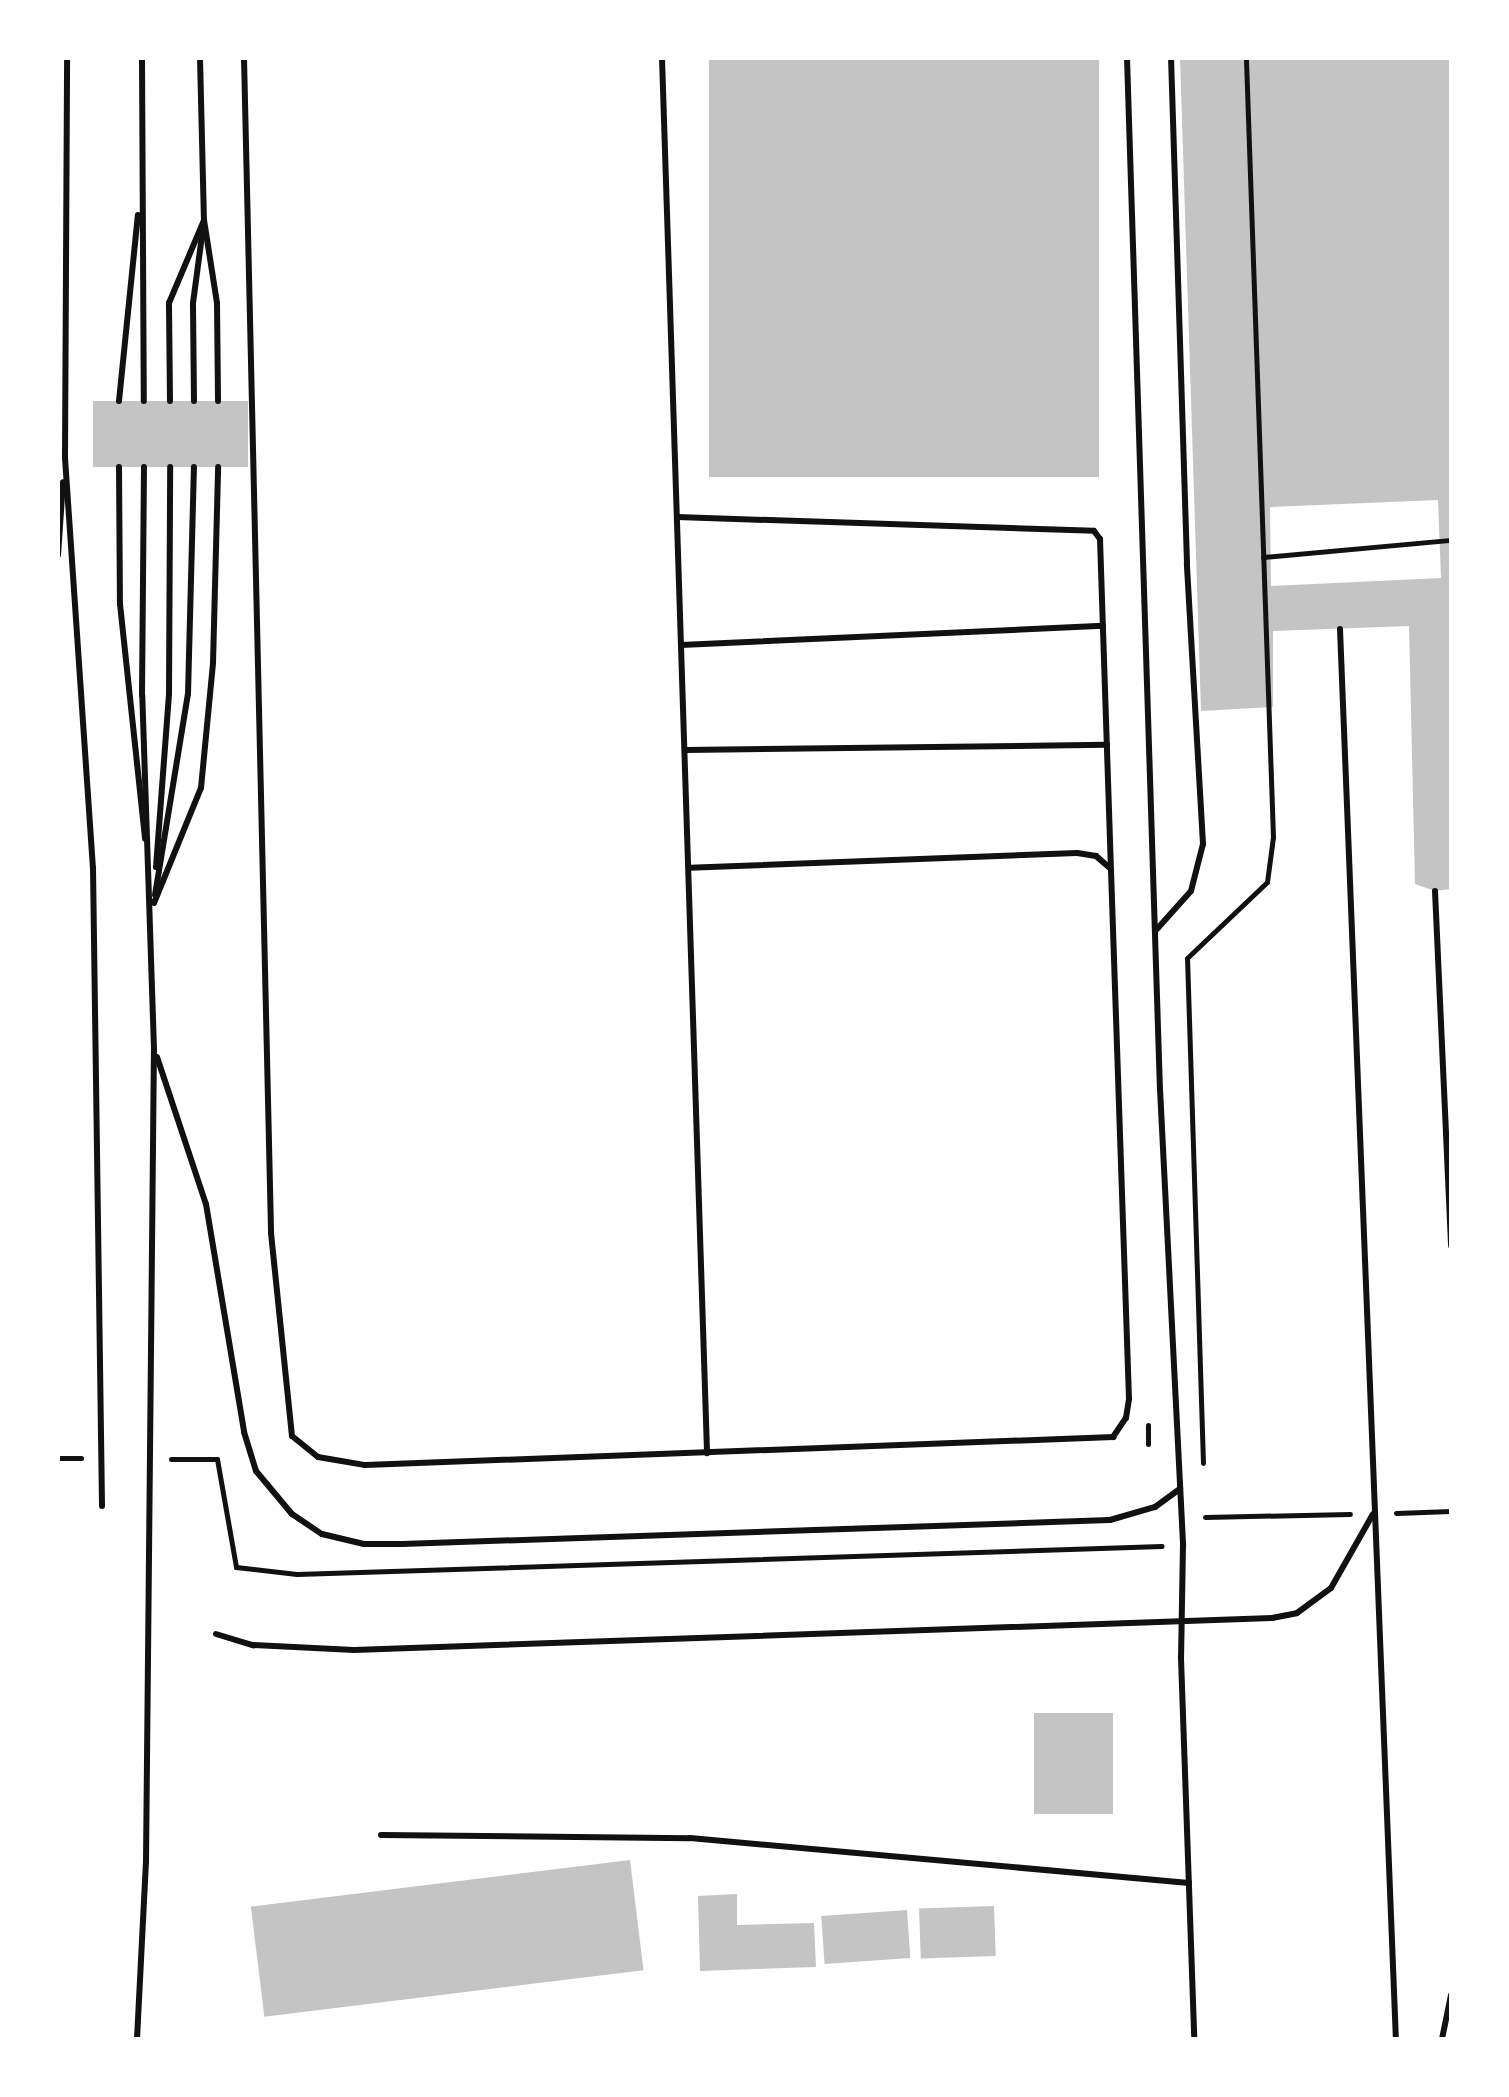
<!DOCTYPE html>
<style>
body{margin:0}
#map{position:relative;width:1509px;height:2097px;overflow:hidden;background:#fff;font-family:"Titillium Web",sans-serif}
div>[style]{position:absolute}
[style*='--x']{left:calc(var(--x)*1px);top:calc(var(--y)*1px);width:calc(var(--w)*1px);rotate:calc(var(--a)*1deg)}
.building>*{inset:0;background:#c4c4c4;transform-origin:0 0}
.path>*{height:5px;margin:-2.5px;padding:0 2.5px;transform-origin:2.5px;border-radius:2.5px;background:#111}
.service>*{height:6px;margin:-3px;padding:0 3px;transform-origin:3px;border-radius:3px;background:#111}
span{translate:-50% -50%;white-space:nowrap;text-align:center;line-height:1.15;-webkit-text-stroke:6px #fff;paint-order:stroke}
.frame{position:absolute;inset:0;border:60px solid #fff;pointer-events:none}
</style>
<div id="map">
<div class="building">
<i style="left:709px;top:58px;width:390px;height:419px"></i>
<i style="clip-path:polygon(evenodd,1180px 58px,1451px 58px,1451px 889px,1435px 891px,1415px 884px,1409px 626px,1273px 631px,1273px 707px,1201px 711px,1180px 58px,1438px 500px,1441px 578px,1271px 586px,1270px 507px,1438px 500px)"></i>
<i style="left:93px;top:401px;width:155px;height:66px"></i>
<i style="left:1034px;top:1713px;width:79px;height:101px"></i>
<i style="left:630px;top:1860px;width:111px;height:382px;rotate:83deg"></i>
<i style="clip-path:polygon(737px 1894px,737px 1925px,814px 1923px,816px 1967px,700px 1971px,698px 1896px)"></i>
<i style="left:994px;top:1906px;width:50px;height:75px;rotate:88deg"></i>
<i style="left:907px;top:1910px;width:48px;height:86px;rotate:86deg"></i>
</div>
<div class="path">
<i style="--x:1263;--y:557;--w:189;--a:-5.2"></i>
<i style="--x:1148;--y:1425;--w:19;--a:90"></i>
<i style="--x:58;--y:1458;--w:23;--a:0"></i>
<i style="--x:171;--y:1459;--w:46;--a:0"></i>
<i style="--x:217;--y:1459;--w:110;--a:80"></i>
<i style="--x:236;--y:1567;--w:61;--a:6.5"></i>
<i style="--x:297;--y:1574;--w:865;--a:-1.85"></i>
<i style="--x:1203;--y:1463;--w:505;--a:-91.81"></i>
<i style="--x:1187;--y:958;--w:110;--a:-43.5"></i>
<i style="--x:1267;--y:882;--w:45;--a:-82.4"></i>
<i style="--x:1273;--y:837;--w:779;--a:-91.99"></i>
<i style="--x:1396;--y:1513;--w:55;--a:-2.1"></i>
<i style="--x:1205;--y:1517;--w:145;--a:-1.2"></i>
</div>
<div class="service">
<i style="--x:142;--y:58;--w:343;--a:89.7"></i>
<i style="--x:200;--y:58;--w:162;--a:88.6"></i>
<i style="--x:204;--y:220;--w:84;--a:81.1"></i>
<i style="--x:217;--y:303;--w:98;--a:89.4"></i>
<i style="--x:244;--y:58;--w:1175;--a:88.68"></i>
<i style="--x:271;--y:1233;--w:204;--a:84.1"></i>
<i style="--x:292;--y:1436;--w:33;--a:39"></i>
<i style="--x:318;--y:1457;--w:48;--a:9.7"></i>
<i style="--x:365;--y:1465;--w:749;--a:-2.14"></i>
<i style="--x:1113;--y:1437;--w:23;--a:-56"></i>
<i style="--x:1126;--y:1418;--w:19;--a:-81"></i>
<i style="--x:1129;--y:1399;--w:530;--a:-91.95"></i>
<i style="--x:1111;--y:869;--w:20;--a:-139"></i>
<i style="--x:1096;--y:856;--w:19;--a:-171"></i>
<i style="--x:1077;--y:853;--w:387;--a:177.8"></i>
<i style="--x:662;--y:58;--w:1396;--a:88.15"></i>
<i style="--x:1127;--y:58;--w:1032;--a:88.17"></i>
<i style="--x:1160;--y:1089;--w:457;--a:87.1"></i>
<i style="--x:1183;--y:1545;--w:113;--a:91"></i>
<i style="--x:1181;--y:1658;--w:381;--a:88"></i>
<i style="--x:119;--y:401;--w:187;--a:-84.2"></i>
<i style="--x:170;--y:401;--w:98;--a:-90.6"></i>
<i style="--x:169;--y:303;--w:90;--a:-67.1"></i>
<i style="--x:194;--y:401;--w:98;--a:-90.6"></i>
<i style="--x:193;--y:303;--w:76;--a:-82.4"></i>
<i style="--x:65;--y:458;--w:411;--a:86.1"></i>
<i style="--x:93;--y:868;--w:638;--a:89.19"></i>
<i style="--x:65;--y:458;--w:400;--a:-89.7"></i>
<i style="--x:119;--y:467;--w:137;--a:89.6"></i>
<i style="--x:120;--y:604;--w:236;--a:83.9"></i>
<i style="--x:677;--y:517;--w:417;--a:1.9"></i>
<i style="--x:1094;--y:531;--w:10;--a:53"></i>
<i style="--x:1100;--y:539;--w:330;--a:88.1"></i>
<i style="--x:58;--y:555;--w:73;--a:-86.1"></i>
<i style="--x:1340;--y:629;--w:1411;--a:87.73"></i>
<i style="--x:681;--y:645;--w:422;--a:-2.6"></i>
<i style="--x:685;--y:750;--w:422;--a:-0.7"></i>
<i style="--x:156;--y:867;--w:174;--a:-85.7"></i>
<i style="--x:169;--y:693;--w:226;--a:-89.7"></i>
<i style="--x:1435;--y:891;--w:355;--a:87.4"></i>
<i style="--x:155;--y:895;--w:204;--a:-80.7"></i>
<i style="--x:188;--y:694;--w:227;--a:-88.5"></i>
<i style="--x:154;--y:903;--w:124;--a:-67.8"></i>
<i style="--x:201;--y:788;--w:126;--a:-84.5"></i>
<i style="--x:213;--y:663;--w:196;--a:-88.5"></i>
<i style="--x:1157;--y:929;--w:51;--a:-48.2"></i>
<i style="--x:1191;--y:891;--w:49;--a:-75.7"></i>
<i style="--x:1203;--y:844;--w:281;--a:-93.3"></i>
<i style="--x:1187;--y:563;--w:505;--a:-91.81"></i>
<i style="--x:157;--y:1057;--w:155;--a:71.6"></i>
<i style="--x:206;--y:1204;--w:231;--a:80.5"></i>
<i style="--x:244;--y:1432;--w:41;--a:72.9"></i>
<i style="--x:256;--y:1471;--w:56;--a:50.1"></i>
<i style="--x:292;--y:1514;--w:36;--a:34"></i>
<i style="--x:322;--y:1534;--w:43;--a:13.4"></i>
<i style="--x:364;--y:1544;--w:38;--a:0"></i>
<i style="--x:402;--y:1544;--w:708;--a:-1.94"></i>
<i style="--x:1110;--y:1520;--w:47;--a:-16.1"></i>
<i style="--x:1155;--y:1507;--w:31;--a:-36"></i>
<i style="--x:216;--y:1634;--w:39;--a:17"></i>
<i style="--x:253;--y:1645;--w:101;--a:2.8"></i>
<i style="--x:354;--y:1650;--w:919;--a:-2"></i>
<i style="--x:1272;--y:1618;--w:25;--a:-11"></i>
<i style="--x:1297;--y:1613;--w:42;--a:-36.3"></i>
<i style="--x:1331;--y:1588;--w:85;--a:-60.4"></i>
<i style="--x:381;--y:1835;--w:309;--a:0.6"></i>
<i style="--x:690;--y:1838;--w:501;--a:5.15"></i>
<i style="--x:137;--y:2039;--w:177;--a:-87.1"></i>
<i style="--x:146;--y:1862;--w:813;--a:-89.44"></i>
<i style="--x:154;--y:1049;--w:354;--a:-91.9"></i>
<i style="--x:142;--y:695;--w:228;--a:-89.5"></i>
<i style="--x:1442;--y:2039;--w:45;--a:-78.4"></i>
</div>
<div class="frame"></div>
</div>
